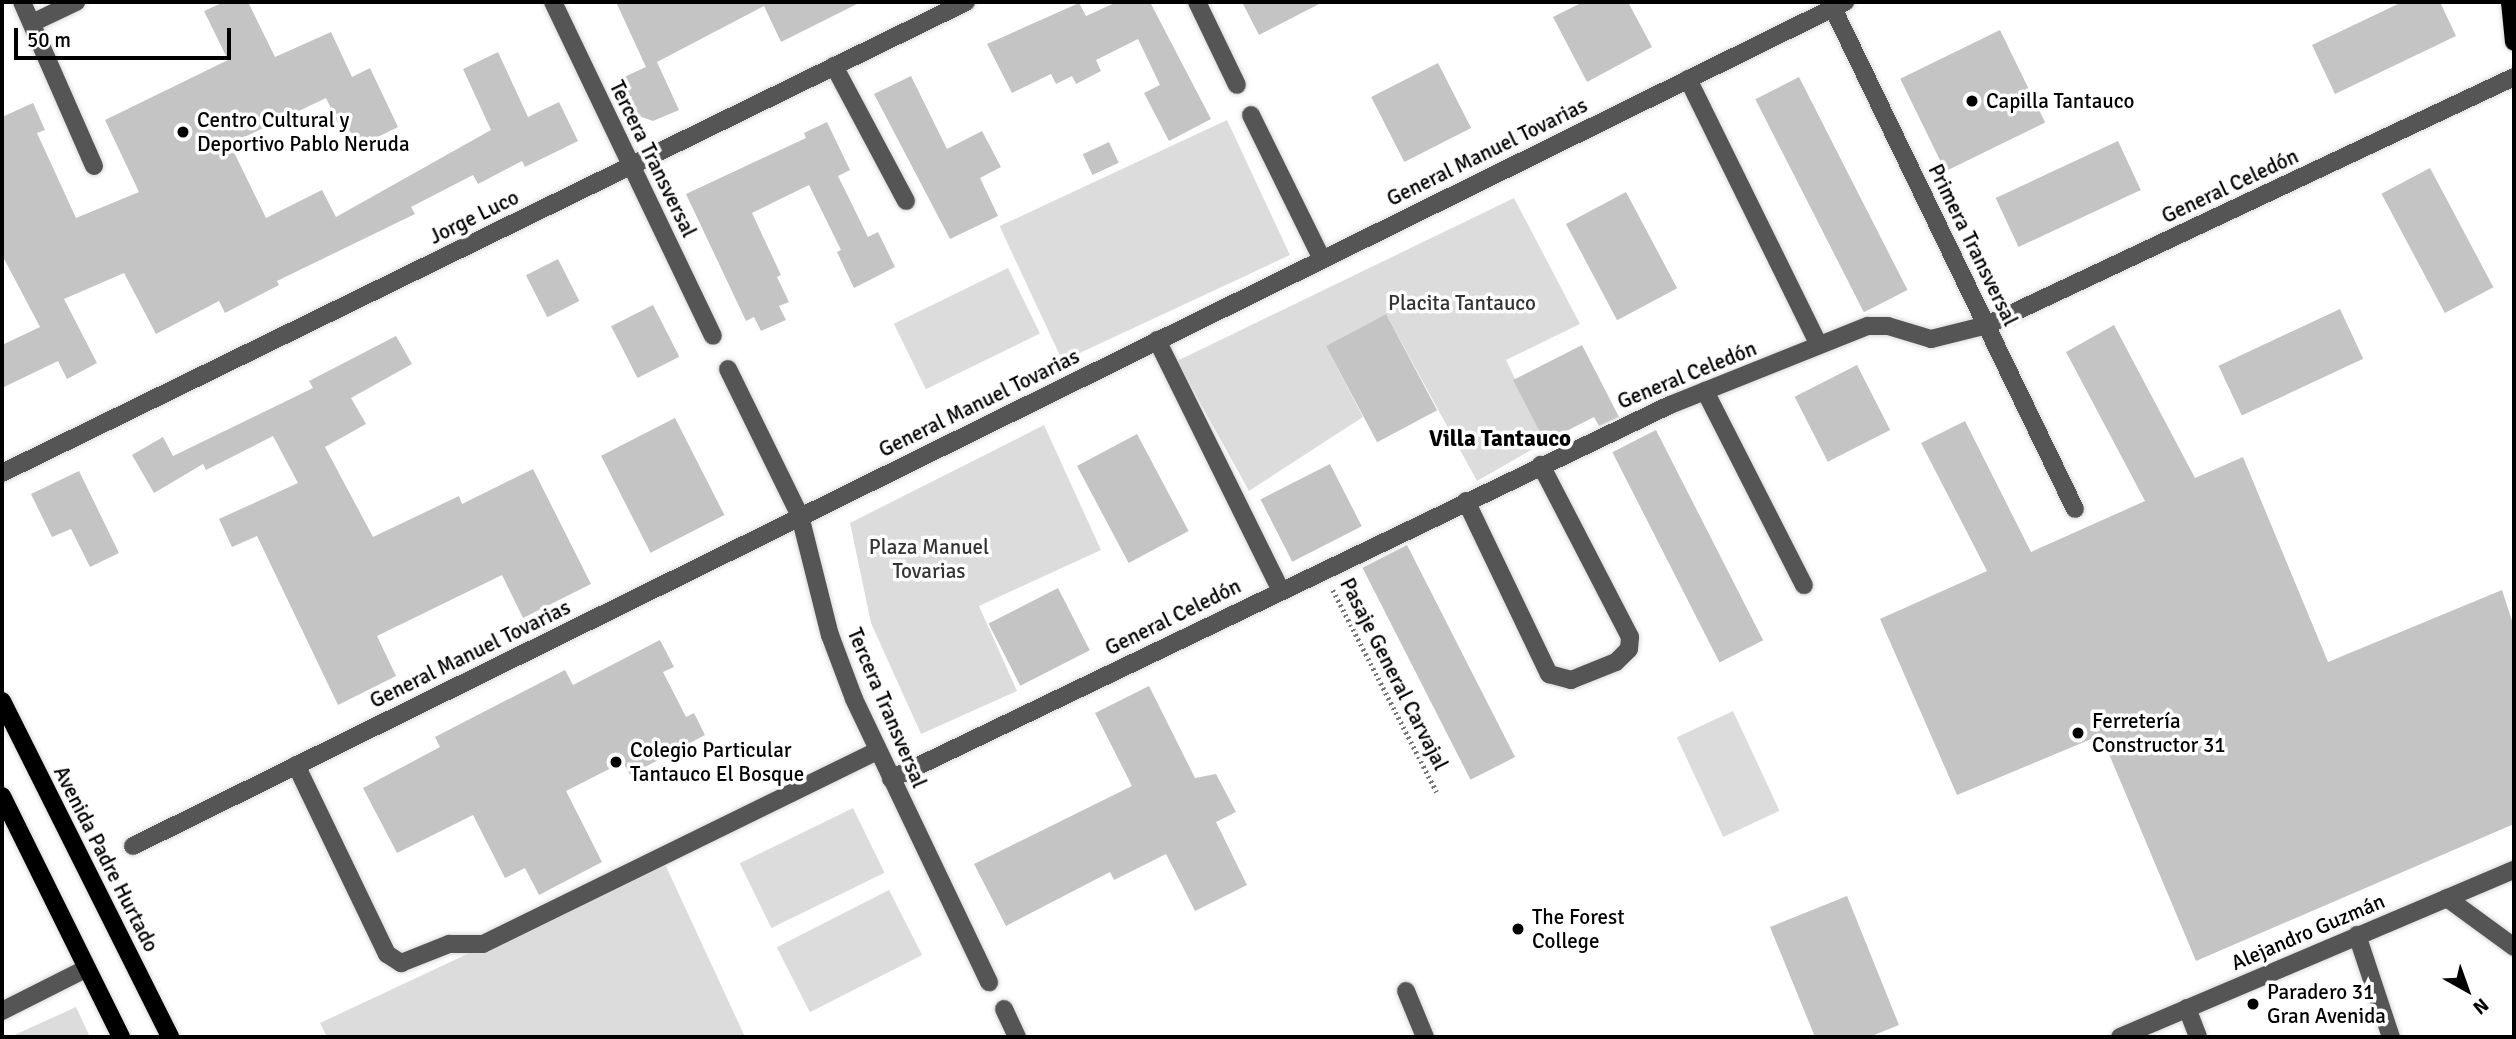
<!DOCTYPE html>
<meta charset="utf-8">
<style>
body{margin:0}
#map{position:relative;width:2516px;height:1039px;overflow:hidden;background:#fff;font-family:Signika,sans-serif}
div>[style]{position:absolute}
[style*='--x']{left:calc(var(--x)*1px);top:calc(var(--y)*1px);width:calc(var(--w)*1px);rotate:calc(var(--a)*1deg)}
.green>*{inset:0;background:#dcdcdc;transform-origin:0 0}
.building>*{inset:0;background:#c4c4c4;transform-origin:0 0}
.path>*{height:4.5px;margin-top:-2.25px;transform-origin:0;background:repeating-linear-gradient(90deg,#777 0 2px,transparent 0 5.5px)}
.roads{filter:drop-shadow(0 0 2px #dbdbdb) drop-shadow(0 0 2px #dbdbdb)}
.minor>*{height:18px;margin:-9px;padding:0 9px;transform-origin:9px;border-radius:9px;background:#555}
.major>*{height:18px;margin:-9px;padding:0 9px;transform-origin:9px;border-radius:9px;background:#000}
.dots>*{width:19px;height:19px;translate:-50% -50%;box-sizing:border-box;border:4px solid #fff;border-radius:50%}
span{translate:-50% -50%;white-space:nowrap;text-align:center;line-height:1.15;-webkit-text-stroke:7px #fff;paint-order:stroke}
.poi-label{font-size:21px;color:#000}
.left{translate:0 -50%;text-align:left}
.street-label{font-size:21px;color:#000}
.park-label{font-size:21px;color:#333}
.neighbourhood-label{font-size:23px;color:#000;font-weight:700}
.frame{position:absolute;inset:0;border:4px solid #000;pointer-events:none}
.north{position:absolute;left:2432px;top:955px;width:70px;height:70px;-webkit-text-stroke:5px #fff;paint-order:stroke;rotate:140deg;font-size:19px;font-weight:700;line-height:28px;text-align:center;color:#000}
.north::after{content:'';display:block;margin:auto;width:24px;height:32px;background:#000;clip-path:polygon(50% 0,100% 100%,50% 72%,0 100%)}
.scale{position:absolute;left:14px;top:28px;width:217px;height:32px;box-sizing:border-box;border:4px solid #000;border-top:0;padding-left:9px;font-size:21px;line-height:24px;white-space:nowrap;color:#000;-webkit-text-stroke:5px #fff;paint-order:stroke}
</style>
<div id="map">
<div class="green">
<i style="left:1227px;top:120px;width:149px;height:251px;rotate:65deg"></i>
<i style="clip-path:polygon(1514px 198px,1580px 324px,1506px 360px,1545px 442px,1477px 481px,1386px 314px,1326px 346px,1363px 417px,1249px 491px,1177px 361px)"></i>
<i style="left:1008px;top:268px;width:73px;height:127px;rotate:64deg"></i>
<i style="clip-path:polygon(1044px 425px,1101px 550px,979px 606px,1017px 691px,921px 734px,871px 623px,850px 523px)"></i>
<i style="left:1733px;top:711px;width:110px;height:62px;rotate:65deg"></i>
<i style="left:853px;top:808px;width:72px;height:126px;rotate:64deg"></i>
<i style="clip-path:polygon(664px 862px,745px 1037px,327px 1037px,320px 1023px)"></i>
<i style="left:889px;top:890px;width:73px;height:126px;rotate:63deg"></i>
<i style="clip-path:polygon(76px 1007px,90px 1037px,10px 1037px)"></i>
</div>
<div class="building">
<i style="clip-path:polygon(224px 2px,248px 2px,275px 57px,331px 32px,352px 77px,370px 68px,398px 127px,351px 150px,326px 98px,230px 144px,266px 218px,322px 190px,336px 217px,491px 130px,463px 69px,498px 52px,528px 117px,559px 102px,578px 141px,525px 167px,522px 161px,478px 184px,473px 175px,411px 207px,415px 214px,277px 281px,279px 285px,225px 313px,219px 301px,156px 334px,124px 273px,64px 299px,97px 363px,67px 379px,58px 361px,2px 388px,2px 345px,40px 327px,2px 255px,2px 117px,33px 103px,45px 130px,37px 133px,76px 218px,139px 192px,105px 120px,228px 60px,204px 11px)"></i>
<i style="clip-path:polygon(616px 2px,861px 2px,781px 42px,764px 6px,657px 62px,679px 110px,653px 121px,639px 116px,622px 78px,646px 67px)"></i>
<i style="clip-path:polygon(1117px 2px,1150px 2px,1211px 119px,1169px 141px,1144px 93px,1160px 85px,1138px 39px,1096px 60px,1101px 71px,1076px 84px,1072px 76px,1056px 84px,1051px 74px,1012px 93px,987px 44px,1079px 3px,1086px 16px)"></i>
<i style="clip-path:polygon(1242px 2px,1323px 2px,1259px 35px)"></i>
<i style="clip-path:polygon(1583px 2px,1628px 2px,1652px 47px,1587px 82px,1553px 17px)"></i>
<i style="clip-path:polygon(2402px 2px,2440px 2px,2456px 36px,2335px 94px,2312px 45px)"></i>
<i style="left:2000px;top:30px;width:103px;height:111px;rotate:64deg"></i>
<i style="left:1438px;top:63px;width:73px;height:75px;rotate:63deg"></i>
<i style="clip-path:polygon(911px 76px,947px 149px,982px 131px,1001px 167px,980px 178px,998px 216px,950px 239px,874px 94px)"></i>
<i style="left:1799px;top:77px;width:239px;height:49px;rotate:63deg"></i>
<i style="clip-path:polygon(827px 122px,850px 170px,838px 176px,868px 237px,878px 232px,895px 267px,854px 288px,837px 252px,841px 250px,809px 185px,752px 213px,781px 275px,777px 277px,789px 302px,779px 306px,786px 320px,761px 331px,754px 317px,746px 321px,686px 194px,806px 138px,804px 133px)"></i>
<i style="left:2118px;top:141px;width:54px;height:135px;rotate:65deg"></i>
<i style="left:1109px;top:142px;width:23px;height:29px;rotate:65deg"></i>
<i style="left:2430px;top:168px;width:135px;height:55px;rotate:62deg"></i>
<i style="left:1626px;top:192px;width:109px;height:68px;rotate:62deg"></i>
<i style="left:558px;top:259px;width:47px;height:36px;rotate:63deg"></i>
<i style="left:653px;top:305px;width:58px;height:47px;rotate:63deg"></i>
<i style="left:2340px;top:309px;width:55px;height:134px;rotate:65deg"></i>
<i style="left:1386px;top:314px;width:109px;height:68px;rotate:62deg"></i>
<i style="clip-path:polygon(2114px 325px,2195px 478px,2243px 457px,2328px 662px,2502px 590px,2514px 627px,2514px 824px,2196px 961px,2101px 735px,1957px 795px,1880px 619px,1987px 571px,1921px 443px,1965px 421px,2031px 552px,2145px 501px,2066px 352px)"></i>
<i style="clip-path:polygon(396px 336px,412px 364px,351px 398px,366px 424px,325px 447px,373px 537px,459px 496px,462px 504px,533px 469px,591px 584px,523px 618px,502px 575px,377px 636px,396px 676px,338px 705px,257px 536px,232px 547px,219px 519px,298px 483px,273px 436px,206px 470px,203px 464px,154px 493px,132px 455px,163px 437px,173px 456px,313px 388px,309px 381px)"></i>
<i style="clip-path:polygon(1582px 345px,1619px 417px,1599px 426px,1594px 417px,1545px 442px,1513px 380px)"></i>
<i style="left:1857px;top:365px;width:73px;height:70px;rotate:63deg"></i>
<i style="left:675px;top:418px;width:109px;height:83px;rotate:63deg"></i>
<i style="left:1656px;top:430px;width:236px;height:49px;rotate:63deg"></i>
<i style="left:1137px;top:434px;width:110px;height:68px;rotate:62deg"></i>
<i style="left:1330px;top:464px;width:70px;height:78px;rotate:63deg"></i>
<i style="clip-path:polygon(79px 471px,119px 553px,90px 567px,71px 529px,52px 537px,31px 494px)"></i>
<i style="left:1407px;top:545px;width:238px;height:50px;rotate:63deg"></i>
<i style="left:1058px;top:588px;width:70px;height:78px;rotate:63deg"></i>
<i style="clip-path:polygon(660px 640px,674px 667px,663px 672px,686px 717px,694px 713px,705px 735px,630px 775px,623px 762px,566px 791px,602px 862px,539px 895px,525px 868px,505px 878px,473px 815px,397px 853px,363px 788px,440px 747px,435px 737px,565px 670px,573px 685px)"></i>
<i style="clip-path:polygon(1149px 686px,1195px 778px,1216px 774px,1236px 812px,1216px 822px,1247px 885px,1195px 911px,1166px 854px,1114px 880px,1110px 872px,1006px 926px,974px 864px,1132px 786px,1095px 713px)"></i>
<i style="clip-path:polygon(1847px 896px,1899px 1025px,1869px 1037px,1815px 1037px,1770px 927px)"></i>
</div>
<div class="path">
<i style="--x:1333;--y:590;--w:227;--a:62.8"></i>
</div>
<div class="roads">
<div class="minor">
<i style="--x:22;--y:2;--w:179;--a:66.3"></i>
<i style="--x:553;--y:2;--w:370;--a:64.4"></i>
<i style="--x:1197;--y:2;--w:92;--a:64.3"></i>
<i style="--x:1830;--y:2;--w:563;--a:64.21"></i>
<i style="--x:32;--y:23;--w:49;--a:-25.5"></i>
<i style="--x:834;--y:66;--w:153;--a:61.9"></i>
<i style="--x:1688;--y:79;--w:294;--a:63.8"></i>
<i style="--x:1251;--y:115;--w:161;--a:63.8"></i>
<i style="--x:1157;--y:340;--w:280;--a:63.7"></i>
<i style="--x:728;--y:369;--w:164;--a:63.9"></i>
<i style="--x:800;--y:516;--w:123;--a:75.9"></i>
<i style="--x:830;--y:635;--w:68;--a:69.4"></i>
<i style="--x:854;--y:699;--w:314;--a:64.5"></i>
<i style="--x:1705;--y:391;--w:218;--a:63"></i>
<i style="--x:2;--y:473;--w:1073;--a:-26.04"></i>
<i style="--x:1466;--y:501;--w:192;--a:64.4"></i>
<i style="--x:1549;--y:674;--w:23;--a:15"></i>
<i style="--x:1571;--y:680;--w:48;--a:-21.8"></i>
<i style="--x:1616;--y:662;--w:18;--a:-45"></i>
<i style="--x:1629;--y:649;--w:12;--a:-85"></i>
<i style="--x:1630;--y:637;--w:194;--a:-117.4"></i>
<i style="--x:296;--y:765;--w:210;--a:64.3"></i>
<i style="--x:387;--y:954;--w:17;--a:33"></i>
<i style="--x:401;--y:963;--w:52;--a:-21.6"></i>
<i style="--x:449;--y:944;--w:34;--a:0"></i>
<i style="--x:483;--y:944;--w:439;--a:-26.1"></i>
<i style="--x:891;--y:779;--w:864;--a:-25.65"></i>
<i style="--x:1670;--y:405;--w:213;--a:-21.8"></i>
<i style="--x:1868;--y:326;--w:20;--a:0"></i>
<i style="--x:1888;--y:326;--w:45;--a:16.8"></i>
<i style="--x:1931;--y:339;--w:58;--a:-14"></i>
<i style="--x:1987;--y:325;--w:582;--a:-25.2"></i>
<i style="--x:133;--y:846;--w:1909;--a:-26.24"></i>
<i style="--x:2447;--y:898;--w:83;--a:36.2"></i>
<i style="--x:2357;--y:935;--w:108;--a:71.6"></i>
<i style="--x:1406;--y:991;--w:50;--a:67.6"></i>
<i style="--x:2187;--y:1008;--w:31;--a:69"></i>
<i style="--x:1004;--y:1009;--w:31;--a:65"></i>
<i style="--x:2;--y:1011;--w:95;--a:-26.8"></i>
<i style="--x:2120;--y:1037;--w:428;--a:-23"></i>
</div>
<div class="major">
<i style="--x:2510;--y:2;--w:40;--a:84.3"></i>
<i style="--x:2;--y:701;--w:376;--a:63.4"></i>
<i style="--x:2;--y:796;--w:269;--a:63.7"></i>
</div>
</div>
<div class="dots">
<i style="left:1972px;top:101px;background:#000"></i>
<i style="left:183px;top:132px;background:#000"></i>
<i style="left:2078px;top:733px;background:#000"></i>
<i style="left:616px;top:762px;background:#000"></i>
<i style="left:1518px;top:929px;background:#000"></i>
<i style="left:2253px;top:1004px;background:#000"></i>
</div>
<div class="poi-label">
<span class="left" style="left:1986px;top:101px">Capilla Tantauco</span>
<span class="left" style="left:197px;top:132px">Centro Cultural y<br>Deportivo Pablo Neruda</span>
<span class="left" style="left:2092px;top:733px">Ferretería<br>Constructor 31</span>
<span class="left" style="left:630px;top:762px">Colegio Particular<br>Tantauco El Bosque</span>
<span class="left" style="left:1532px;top:929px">The Forest<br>College</span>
<span class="left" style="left:2267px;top:1004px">Paradero 31<br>Gran Avenida</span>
</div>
<div class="street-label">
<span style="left:1487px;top:152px;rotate:-26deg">General Manuel Tovarias</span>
<span style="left:653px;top:159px;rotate:64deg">Tercera Transversal</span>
<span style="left:2230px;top:186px;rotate:-25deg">General Celedón</span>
<span style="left:474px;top:217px;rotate:-26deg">Jorge Luco</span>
<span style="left:1973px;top:245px;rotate:64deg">Primera Transversal</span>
<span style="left:1687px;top:375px;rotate:-22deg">General Celedón</span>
<span style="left:979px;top:403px;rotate:-26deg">General Manuel Tovarias</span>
<span style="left:1173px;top:617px;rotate:-26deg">General Celedón</span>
<span style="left:470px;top:654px;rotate:-26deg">General Manuel Tovarias</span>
<span style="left:1394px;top:674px;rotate:63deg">Pasaje General Carvajal</span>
<span style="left:887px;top:708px;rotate:67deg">Tercera Transversal</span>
<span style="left:106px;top:859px;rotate:63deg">Avenida Padre Hurtado</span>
<span style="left:2308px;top:932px;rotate:-23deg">Alejandro Guzmán</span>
</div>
<div class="park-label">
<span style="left:1462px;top:303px">Placita Tantauco</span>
<span style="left:929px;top:559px">Plaza Manuel<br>Tovarias</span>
</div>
<div class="neighbourhood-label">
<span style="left:1500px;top:439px">Villa Tantauco</span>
</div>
<div class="frame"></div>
<div class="north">N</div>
<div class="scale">50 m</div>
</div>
